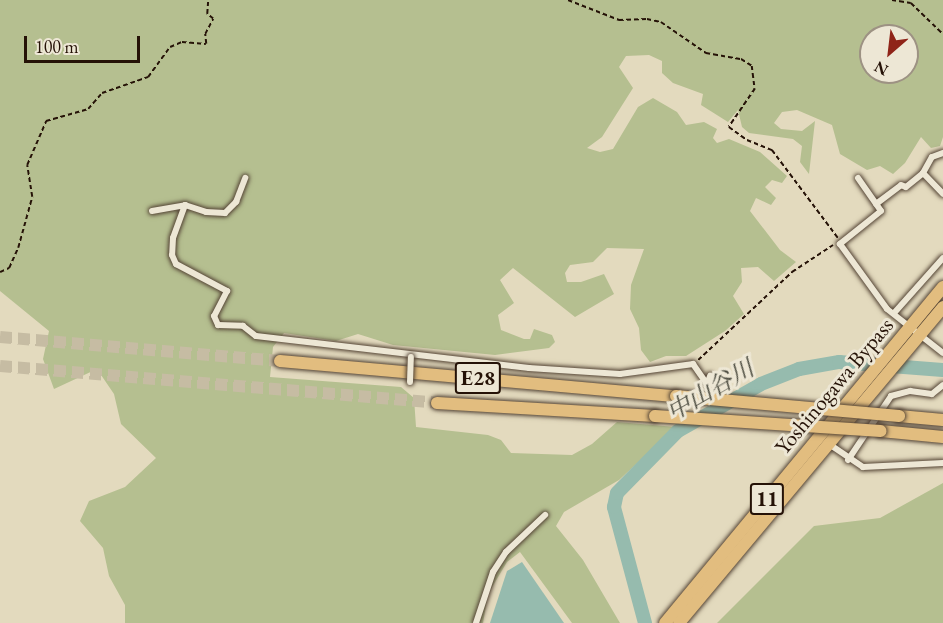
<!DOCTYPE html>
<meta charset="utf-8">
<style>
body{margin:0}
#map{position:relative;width:943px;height:623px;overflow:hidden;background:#e3dabe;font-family:"EB Garamond","Noto Serif JP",serif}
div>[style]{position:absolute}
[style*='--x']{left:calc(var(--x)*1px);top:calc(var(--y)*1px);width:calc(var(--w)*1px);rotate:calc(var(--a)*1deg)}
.green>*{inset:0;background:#b5bf90}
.water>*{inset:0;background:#96bbae}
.river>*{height:14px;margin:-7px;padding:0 7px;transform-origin:7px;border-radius:7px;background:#96bbae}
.highway-tunnel>*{height:12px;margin-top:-6px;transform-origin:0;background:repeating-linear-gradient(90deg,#c6bca3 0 12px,transparent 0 18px)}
.path>*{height:1.5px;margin-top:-0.75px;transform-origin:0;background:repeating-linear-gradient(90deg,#251207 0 4.5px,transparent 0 7.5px)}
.roads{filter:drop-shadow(0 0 2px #544435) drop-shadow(0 0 2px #544435)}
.street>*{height:6px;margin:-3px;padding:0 3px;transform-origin:3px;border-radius:3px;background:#ede7d5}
.highway>*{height:12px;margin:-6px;padding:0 6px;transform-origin:6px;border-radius:6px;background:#e2bd7f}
.bridges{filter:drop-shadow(0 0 2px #544435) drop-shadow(0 0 2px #544435)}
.street-bridge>*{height:6px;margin:-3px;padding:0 3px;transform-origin:3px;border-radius:3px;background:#ede7d5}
.highway-bridge>*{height:12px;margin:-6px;padding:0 6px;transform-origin:6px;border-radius:6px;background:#e2bd7f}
span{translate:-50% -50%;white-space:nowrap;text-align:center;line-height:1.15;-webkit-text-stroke:6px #ede7d5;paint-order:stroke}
.shield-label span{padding:2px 4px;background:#ede7d5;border:2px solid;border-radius:4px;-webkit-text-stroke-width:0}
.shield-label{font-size:21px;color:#251207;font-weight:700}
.street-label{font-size:22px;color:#251207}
.water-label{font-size:24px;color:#4d4d41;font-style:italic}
.north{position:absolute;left:859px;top:24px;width:60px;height:60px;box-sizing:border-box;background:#ede7d5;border:2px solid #9d9283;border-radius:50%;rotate:208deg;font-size:16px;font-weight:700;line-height:24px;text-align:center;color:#251207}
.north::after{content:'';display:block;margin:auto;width:21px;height:27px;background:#8f2418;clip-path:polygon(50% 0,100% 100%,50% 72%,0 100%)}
.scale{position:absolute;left:24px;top:36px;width:116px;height:27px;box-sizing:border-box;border:3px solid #251207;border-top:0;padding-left:8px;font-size:18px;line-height:21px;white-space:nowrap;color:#251207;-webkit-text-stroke:4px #ede7d5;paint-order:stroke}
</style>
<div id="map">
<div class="green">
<i style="clip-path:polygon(evenodd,0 0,943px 0,943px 137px,940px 146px,931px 148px,921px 137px,905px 163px,893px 174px,880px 166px,867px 170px,840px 154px,832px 125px,797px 110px,782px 112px,774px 123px,781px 129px,802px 131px,815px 121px,809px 174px,800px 162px,802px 146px,793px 139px,749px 133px,742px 127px,738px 110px,728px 122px,701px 105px,703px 94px,673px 83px,662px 73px,662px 61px,649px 55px,626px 56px,619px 67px,633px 88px,602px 137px,587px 148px,600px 152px,613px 149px,638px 107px,653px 98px,677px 112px,686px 125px,704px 122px,717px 129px,713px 138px,717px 143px,729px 139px,760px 152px,787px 176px,782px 183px,772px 180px,765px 187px,776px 198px,771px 205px,756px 198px,750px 211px,780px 250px,796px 262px,774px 281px,758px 267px,741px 268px,742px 282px,733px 296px,744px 314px,725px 331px,686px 356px,666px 356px,650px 362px,641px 350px,639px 328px,630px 309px,631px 285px,644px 249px,607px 248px,593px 262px,570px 265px,565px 273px,567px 282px,581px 282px,604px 274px,614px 294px,575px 317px,513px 268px,500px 280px,514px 303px,498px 315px,501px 330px,524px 339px,530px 339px,534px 329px,552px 335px,555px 342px,549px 348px,495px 355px,393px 345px,358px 334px,336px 341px,284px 333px,273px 347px,270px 377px,401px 387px,414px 398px,416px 427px,488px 435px,501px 440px,511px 453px,572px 455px,592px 444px,617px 422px,676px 427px,619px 480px,564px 512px,556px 526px,583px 560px,620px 623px,572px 623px,520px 552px,507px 562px,488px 594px,483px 623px,125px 623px,125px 605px,109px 576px,103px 548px,80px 521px,89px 501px,125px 487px,156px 458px,121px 424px,114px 394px,97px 369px,54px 389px,43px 359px,49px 331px,0 291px,0 0,871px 36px,907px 36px,907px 72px,871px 72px,871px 36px)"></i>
<i style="clip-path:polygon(943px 483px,943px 623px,717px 623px,814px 526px,880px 518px)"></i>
</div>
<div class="water">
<i style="clip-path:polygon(522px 562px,564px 623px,490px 623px,507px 571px)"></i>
</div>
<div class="river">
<i style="--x:645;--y:623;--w:120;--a:-105"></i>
<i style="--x:614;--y:507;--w:14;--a:-78"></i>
<i style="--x:617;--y:493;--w:87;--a:-45.5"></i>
<i style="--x:678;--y:431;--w:95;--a:-29.5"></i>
<i style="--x:761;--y:384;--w:41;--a:-21.5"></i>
<i style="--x:799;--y:369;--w:41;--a:-9.9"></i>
<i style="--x:839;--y:362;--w:104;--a:4.4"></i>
</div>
<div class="highway-tunnel">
<i style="--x:0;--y:337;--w:281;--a:4.9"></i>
<i style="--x:0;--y:366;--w:439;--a:4.8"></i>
</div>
<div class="path">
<i style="--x:568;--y:0;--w:55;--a:21.4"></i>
<i style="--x:619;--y:20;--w:28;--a:-2"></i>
<i style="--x:647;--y:19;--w:14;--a:12"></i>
<i style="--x:661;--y:22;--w:55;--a:34.6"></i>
<i style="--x:706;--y:53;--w:36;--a:10"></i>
<i style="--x:741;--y:59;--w:13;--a:32"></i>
<i style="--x:752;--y:66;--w:23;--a:83"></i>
<i style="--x:755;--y:89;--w:46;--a:124.4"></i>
<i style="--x:729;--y:127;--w:22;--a:36"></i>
<i style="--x:747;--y:140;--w:27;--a:22"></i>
<i style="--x:772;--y:150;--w:110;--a:53.1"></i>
<i style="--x:892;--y:0;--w:19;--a:9"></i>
<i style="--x:911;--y:3;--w:45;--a:44.1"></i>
<i style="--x:0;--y:272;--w:10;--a:-24"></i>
<i style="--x:9;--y:268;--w:22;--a:-66"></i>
<i style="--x:18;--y:248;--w:53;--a:-74.6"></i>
<i style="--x:32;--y:197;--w:32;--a:-99"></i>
<i style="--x:27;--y:165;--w:48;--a:-66.6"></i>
<i style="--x:46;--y:121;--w:44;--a:-15.9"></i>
<i style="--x:88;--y:109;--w:21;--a:-49"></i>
<i style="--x:102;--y:93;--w:49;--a:-19.2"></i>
<i style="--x:148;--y:77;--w:37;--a:-54"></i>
<i style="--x:170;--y:47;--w:13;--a:-23"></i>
<i style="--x:182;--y:42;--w:24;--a:5"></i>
<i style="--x:206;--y:44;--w:10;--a:-96"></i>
<i style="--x:205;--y:34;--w:17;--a:-62"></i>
<i style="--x:213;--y:19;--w:8;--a:-140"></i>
<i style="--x:207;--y:14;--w:14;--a:-86"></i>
<i style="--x:698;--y:360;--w:129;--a:-43.1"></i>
<i style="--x:792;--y:272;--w:49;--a:-33.4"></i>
</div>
<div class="roads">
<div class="street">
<i style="--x:923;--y:173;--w:29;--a:46"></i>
<i style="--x:858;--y:178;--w:40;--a:55.1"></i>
<i style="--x:881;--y:211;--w:53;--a:141.2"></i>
<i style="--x:840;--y:244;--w:80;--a:54.1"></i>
<i style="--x:887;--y:309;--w:71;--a:38.2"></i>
<i style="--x:876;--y:204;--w:31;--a:-37"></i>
<i style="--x:901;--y:185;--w:5;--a:22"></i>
<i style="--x:906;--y:187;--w:22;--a:-39"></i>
<i style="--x:923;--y:173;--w:18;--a:-61"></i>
<i style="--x:932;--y:157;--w:12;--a:-20"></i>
<i style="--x:185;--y:205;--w:35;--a:110"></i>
<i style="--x:173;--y:238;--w:17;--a:93"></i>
<i style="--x:172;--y:255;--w:10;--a:66"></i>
<i style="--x:176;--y:264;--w:58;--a:27.9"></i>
<i style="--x:227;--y:291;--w:28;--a:117"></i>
<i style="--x:214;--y:316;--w:10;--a:66"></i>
<i style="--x:218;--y:325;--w:25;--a:2"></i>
<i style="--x:243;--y:326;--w:16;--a:38"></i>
<i style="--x:256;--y:336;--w:275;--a:6.7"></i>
<i style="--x:529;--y:368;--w:91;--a:3.8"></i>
<i style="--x:620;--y:374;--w:74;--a:-7.8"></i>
<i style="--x:693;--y:364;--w:24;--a:55"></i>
<i style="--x:707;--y:384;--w:9;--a:-69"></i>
<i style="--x:152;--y:211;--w:34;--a:-10"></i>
<i style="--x:185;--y:205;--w:22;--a:18"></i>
<i style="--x:206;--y:212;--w:19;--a:3"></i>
<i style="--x:225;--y:213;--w:16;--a:-45"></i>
<i style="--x:236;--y:202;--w:26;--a:-69"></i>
<i style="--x:895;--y:312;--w:72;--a:-48.4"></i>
<i style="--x:829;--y:444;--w:41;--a:34.1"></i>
<i style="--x:863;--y:467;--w:80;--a:-2.9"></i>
<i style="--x:848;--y:460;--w:77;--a:-56.1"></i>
<i style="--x:891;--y:396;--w:20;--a:-15"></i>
<i style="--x:910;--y:391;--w:22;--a:8"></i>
<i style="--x:932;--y:394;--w:14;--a:-39"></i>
<i style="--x:476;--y:623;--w:54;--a:-71.6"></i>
<i style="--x:493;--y:572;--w:24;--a:-57"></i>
<i style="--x:506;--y:552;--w:54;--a:-43.5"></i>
</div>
<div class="highway">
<i style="--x:280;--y:361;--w:398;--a:5.1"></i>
<i style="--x:437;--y:403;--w:218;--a:3.4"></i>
<i style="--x:899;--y:416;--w:44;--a:5.2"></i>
<i style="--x:881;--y:431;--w:62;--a:5.5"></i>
<i style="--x:665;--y:623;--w:436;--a:-50.4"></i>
<i style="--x:679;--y:623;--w:412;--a:-50.1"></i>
</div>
</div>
<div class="bridges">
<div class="street-bridge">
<i style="--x:410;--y:382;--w:25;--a:-88"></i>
</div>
<div class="highway-bridge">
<i style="--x:676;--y:396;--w:224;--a:5.1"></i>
<i style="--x:655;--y:416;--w:226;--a:3.8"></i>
</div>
</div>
<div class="shield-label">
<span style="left:478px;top:378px">E28</span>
<span style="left:767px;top:499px">11</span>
</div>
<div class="street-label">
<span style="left:834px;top:386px;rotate:-50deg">Yoshinogawa Bypass</span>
</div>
<div class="water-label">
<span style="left:710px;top:390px;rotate:-30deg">中山谷川</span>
</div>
<div class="north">N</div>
<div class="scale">100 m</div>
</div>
